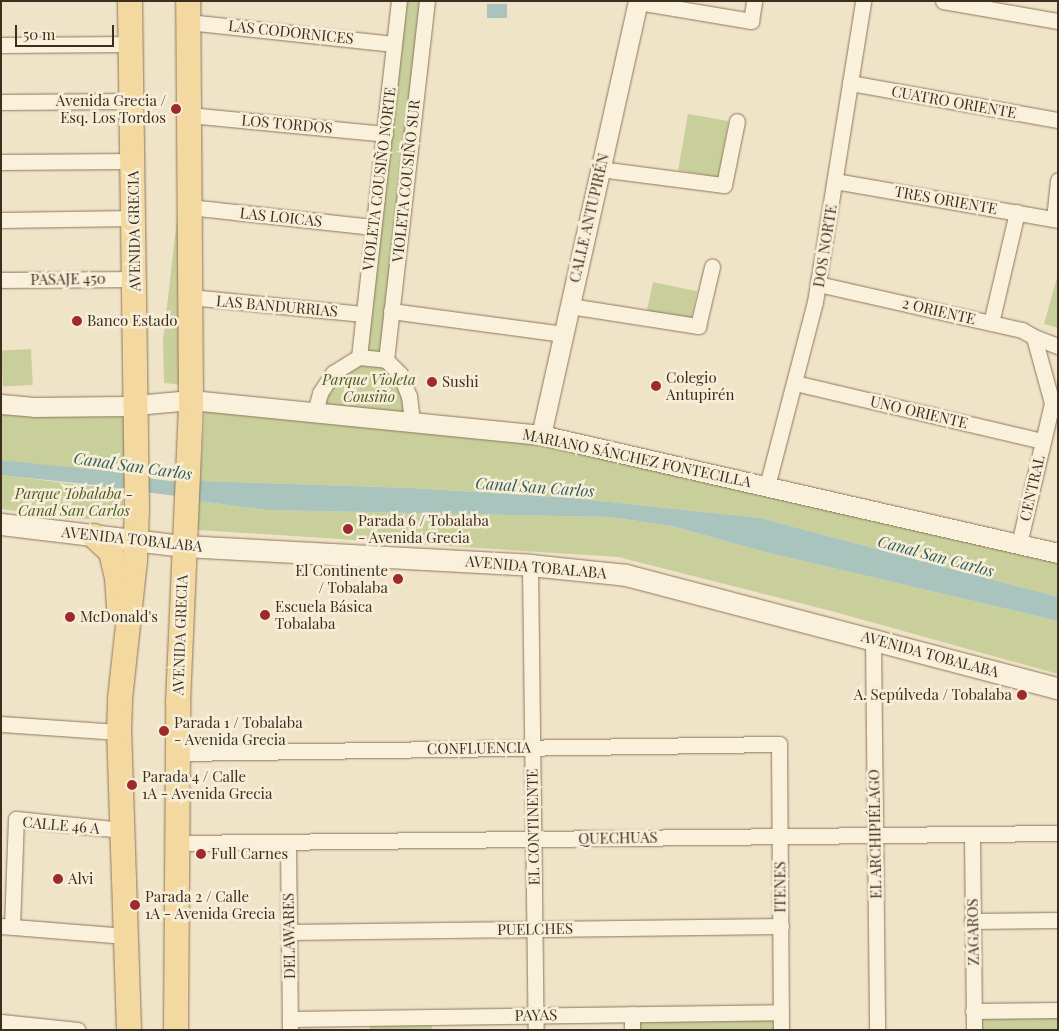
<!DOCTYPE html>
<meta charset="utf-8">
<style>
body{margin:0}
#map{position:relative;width:1059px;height:1031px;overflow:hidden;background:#f0e4c8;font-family:"Playfair Display",serif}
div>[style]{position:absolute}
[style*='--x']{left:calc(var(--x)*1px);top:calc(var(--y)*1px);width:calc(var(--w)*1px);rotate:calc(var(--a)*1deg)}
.green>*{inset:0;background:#c9cf9b;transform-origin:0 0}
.water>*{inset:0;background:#a9c4bc;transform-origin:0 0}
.canal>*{height:14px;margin:-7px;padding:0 7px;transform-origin:7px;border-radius:7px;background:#a9c4bc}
.roads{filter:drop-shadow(0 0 1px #8d765c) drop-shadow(0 0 1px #8d765c)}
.minor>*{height:15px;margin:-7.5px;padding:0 7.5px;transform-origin:7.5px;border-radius:7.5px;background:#faf1dc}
.tertiary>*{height:19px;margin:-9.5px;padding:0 9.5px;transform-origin:9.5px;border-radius:9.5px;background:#faf1dc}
.secondary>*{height:21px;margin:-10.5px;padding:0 10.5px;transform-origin:10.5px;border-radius:10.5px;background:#faf1dc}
.primary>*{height:24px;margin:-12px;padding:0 12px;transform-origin:12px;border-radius:12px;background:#f3d9a0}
.dots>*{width:14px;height:14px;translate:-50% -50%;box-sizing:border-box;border:2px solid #f7eed8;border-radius:50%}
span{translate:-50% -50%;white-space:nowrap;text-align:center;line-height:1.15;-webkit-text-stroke:5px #f7eed8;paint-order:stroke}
.street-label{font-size:15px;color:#3d2e20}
.poi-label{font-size:15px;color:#3d2e20}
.right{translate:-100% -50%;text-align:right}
.left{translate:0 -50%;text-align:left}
.park-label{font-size:15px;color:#4d5a26;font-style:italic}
.water-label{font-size:16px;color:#2f5d5a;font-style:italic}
.frame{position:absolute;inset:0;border:2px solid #3d2e20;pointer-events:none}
.scale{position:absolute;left:15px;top:25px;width:99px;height:22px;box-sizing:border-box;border:2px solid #3d2e20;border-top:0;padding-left:6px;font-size:15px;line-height:18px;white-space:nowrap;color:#3d2e20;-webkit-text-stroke:4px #f7eed8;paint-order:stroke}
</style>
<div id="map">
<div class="green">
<i style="clip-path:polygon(176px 1px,183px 1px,183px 385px,164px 383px,163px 340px,179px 203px)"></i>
<i style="clip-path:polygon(401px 1px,426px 1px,381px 364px,394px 376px,403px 398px,404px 416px,320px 408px,336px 378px,361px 363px)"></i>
<i style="left:688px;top:114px;width:41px;height:57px;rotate:10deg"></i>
<i style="clip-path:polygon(1058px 274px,1058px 328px,1044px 324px)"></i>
<i style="left:653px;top:282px;width:45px;height:31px;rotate:12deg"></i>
<i style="left:31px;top:349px;width:36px;height:30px;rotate:87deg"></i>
<i style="clip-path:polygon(205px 408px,411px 428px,539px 445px,759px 491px,1058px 562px,1058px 597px,760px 518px,572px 498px,412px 488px,200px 481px)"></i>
<i style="clip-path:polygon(1px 413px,33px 416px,124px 417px,127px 445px,124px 474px,1px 460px)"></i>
<i style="clip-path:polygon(1px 475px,123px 490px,123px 519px,70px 519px,1px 509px)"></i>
<i style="clip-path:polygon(198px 501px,267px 510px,610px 517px,672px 526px,765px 552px,1058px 621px,1058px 674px,835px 612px,618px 557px,198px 530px)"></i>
<i style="left:1058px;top:1013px;width:17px;height:80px;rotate:90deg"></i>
<i style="clip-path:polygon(774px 1018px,774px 1030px,637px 1030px,637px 1021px)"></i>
<i style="clip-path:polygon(432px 1024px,432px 1030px,370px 1030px,370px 1026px)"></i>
</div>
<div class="water">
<i style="left:507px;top:4px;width:14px;height:20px;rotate:90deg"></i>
<i style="left:1px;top:460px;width:124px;height:15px;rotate:6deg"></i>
<i style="clip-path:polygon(200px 481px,412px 488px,572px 498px,760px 518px,1058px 597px,1058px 621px,765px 552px,672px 526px,610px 517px,267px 510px,198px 501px)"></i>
</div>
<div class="canal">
<i style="--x:105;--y:480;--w:89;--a:7.1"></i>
</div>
<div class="roads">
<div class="minor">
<i style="--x:943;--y:1;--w:117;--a:9.9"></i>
<i style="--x:638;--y:2;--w:115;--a:9.5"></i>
<i style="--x:751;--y:21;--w:20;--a:-81"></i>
<i style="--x:188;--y:22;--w:207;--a:6.1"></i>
<i style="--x:1;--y:45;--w:130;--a:-0.4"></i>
<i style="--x:850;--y:83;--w:211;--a:10.1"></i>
<i style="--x:1;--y:102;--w:131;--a:-0.4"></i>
<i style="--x:189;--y:115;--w:197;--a:5.5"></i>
<i style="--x:1;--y:162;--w:132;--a:-0.4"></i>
<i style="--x:600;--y:169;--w:125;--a:7.4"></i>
<i style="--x:724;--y:185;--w:65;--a:-78.5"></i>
<i style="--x:835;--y:181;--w:226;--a:9.9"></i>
<i style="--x:189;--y:207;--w:185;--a:6.2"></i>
<i style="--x:1054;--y:219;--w:39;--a:-84"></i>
<i style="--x:1;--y:220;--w:132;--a:-0.9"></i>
<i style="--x:1;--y:280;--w:133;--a:-0.4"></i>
<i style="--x:818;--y:284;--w:209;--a:12.7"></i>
<i style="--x:1022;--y:330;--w:14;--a:30"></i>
<i style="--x:1034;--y:337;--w:26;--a:21"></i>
<i style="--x:190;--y:297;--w:174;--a:5.6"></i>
<i style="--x:570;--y:306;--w:130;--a:8.9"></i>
<i style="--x:698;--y:326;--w:61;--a:-76.7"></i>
<i style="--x:391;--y:311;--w:174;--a:7.6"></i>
<i style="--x:991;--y:323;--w:114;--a:-76.8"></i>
<i style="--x:359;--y:357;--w:358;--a:-83.6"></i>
<i style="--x:386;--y:360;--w:361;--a:-83.5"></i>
<i style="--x:795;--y:383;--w:255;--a:13.2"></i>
<i style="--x:315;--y:412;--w:20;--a:-75"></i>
<i style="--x:320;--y:393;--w:24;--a:-57"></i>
<i style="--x:333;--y:373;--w:31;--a:-32"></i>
<i style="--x:359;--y:357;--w:27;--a:6"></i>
<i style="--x:386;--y:360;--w:20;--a:45"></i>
<i style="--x:400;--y:374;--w:24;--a:68"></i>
<i style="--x:409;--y:396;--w:26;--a:83"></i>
<i style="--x:767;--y:486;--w:190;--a:-75.4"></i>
<i style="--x:815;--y:302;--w:305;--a:-80.9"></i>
<i style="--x:1019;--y:544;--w:145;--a:-76.8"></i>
<i style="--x:1052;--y:403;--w:68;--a:-105.3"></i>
<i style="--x:530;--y:565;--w:465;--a:89.3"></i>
<i style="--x:873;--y:639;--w:391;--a:89.4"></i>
<i style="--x:1;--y:724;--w:118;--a:3.9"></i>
<i style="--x:178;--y:753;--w:601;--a:-0.86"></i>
<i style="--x:779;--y:744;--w:286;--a:89.6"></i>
<i style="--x:972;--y:834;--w:196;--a:89.4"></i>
<i style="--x:288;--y:842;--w:188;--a:89.4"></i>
<i style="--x:178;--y:843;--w:880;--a:-0.65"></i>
<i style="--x:972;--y:921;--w:86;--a:-0.7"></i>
<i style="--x:1;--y:926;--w:125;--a:4.6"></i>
<i style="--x:12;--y:927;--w:108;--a:-87.9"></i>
<i style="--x:16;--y:819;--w:107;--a:5.9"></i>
<i style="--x:289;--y:932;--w:492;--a:-0.7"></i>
<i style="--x:973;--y:1011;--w:85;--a:-0.7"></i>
<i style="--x:632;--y:1014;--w:16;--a:90"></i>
<i style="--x:290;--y:1019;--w:491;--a:-0.8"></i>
<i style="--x:1;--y:1022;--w:77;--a:5.9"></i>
</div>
<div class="tertiary">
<i style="--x:1;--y:404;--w:33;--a:5"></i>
<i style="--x:34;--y:407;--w:91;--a:-0.6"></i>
<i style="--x:125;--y:406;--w:66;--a:-5.2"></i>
<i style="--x:191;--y:400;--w:352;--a:5.7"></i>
<i style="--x:541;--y:435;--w:530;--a:12.86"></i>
<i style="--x:541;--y:435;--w:445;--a:-77.4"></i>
</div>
<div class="secondary">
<i style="--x:1;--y:524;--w:184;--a:6.9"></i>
<i style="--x:184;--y:546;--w:347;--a:3.1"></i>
<i style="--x:530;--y:565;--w:97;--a:5.9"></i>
<i style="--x:626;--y:575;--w:447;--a:14.7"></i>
</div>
<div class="primary">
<i style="--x:94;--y:536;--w:23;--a:43"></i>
<i style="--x:111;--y:552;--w:27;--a:77"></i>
<i style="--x:117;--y:578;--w:32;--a:86"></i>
<i style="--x:129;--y:1030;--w:298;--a:-91.9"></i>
<i style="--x:119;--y:732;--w:33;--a:-88"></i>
<i style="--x:120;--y:699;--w:139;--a:-83.8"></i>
<i style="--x:135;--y:561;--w:51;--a:-87.8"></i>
<i style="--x:137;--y:510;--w:509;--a:-90.79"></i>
<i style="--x:176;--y:1030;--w:327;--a:-89.6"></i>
<i style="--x:178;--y:703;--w:303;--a:-87.5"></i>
<i style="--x:191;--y:400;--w:399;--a:-90.4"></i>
</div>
</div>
<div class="dots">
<i style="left:176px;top:109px;background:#9e2a2b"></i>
<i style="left:77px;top:321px;background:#9e2a2b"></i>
<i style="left:432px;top:382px;background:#9e2a2b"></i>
<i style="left:656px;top:386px;background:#9e2a2b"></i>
<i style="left:348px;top:529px;background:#9e2a2b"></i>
<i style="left:398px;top:579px;background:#9e2a2b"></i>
<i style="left:265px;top:615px;background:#9e2a2b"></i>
<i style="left:70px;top:617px;background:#9e2a2b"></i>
<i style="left:1022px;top:695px;background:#9e2a2b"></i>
<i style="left:164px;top:731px;background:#9e2a2b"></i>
<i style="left:132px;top:785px;background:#9e2a2b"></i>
<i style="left:201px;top:854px;background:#9e2a2b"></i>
<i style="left:58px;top:879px;background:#9e2a2b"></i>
<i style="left:135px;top:905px;background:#9e2a2b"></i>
</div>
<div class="street-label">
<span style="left:291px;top:32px;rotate:6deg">LAS CODORNICES</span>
<span style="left:954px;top:102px;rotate:10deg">CUATRO ORIENTE</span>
<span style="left:287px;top:124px;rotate:5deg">LOS TORDOS</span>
<span style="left:379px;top:179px;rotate:-83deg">VIOLETA COUSIÑO NORTE</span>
<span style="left:406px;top:181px;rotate:-84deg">VIOLETA COUSIÑO SUR</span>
<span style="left:946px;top:200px;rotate:10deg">TRES ORIENTE</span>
<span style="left:281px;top:217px;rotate:6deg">LAS LOICAS</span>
<span style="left:589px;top:218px;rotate:-77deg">CALLE ANTUPIRÉN</span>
<span style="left:134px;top:231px;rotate:-91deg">AVENIDA GRECIA</span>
<span style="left:825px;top:246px;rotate:-81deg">DOS NORTE</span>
<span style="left:68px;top:279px;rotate:-1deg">PASAJE 450</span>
<span style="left:277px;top:306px;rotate:5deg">LAS BANDURRIAS</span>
<span style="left:939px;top:311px;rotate:13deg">2 ORIENTE</span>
<span style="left:919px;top:412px;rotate:13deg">UNO ORIENTE</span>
<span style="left:637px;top:458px;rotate:12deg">MARIANO SÁNCHEZ FONTECILLA</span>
<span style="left:1032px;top:488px;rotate:-77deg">CENTRAL</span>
<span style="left:132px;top:539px;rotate:6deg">AVENIDA TOBALABA</span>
<span style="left:536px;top:567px;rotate:5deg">AVENIDA TOBALABA</span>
<span style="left:180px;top:635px;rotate:-88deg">AVENIDA GRECIA</span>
<span style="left:930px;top:654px;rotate:15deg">AVENIDA TOBALABA</span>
<span style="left:479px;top:748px;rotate:-1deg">CONFLUENCIA</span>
<span style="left:61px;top:825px;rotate:5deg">CALLE 46 A</span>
<span style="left:533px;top:827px;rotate:-91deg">EL CONTINENTE</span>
<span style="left:875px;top:834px;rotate:-91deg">EL ARCHIPIÉLAGO</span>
<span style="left:618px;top:838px;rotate:-1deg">QUECHUAS</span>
<span style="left:780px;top:887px;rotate:-90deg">ITENES</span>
<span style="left:535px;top:929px;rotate:-1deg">PUELCHES</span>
<span style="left:973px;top:932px;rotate:-91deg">ZAGAROS</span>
<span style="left:289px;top:936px;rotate:-91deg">DELAWARES</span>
<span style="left:536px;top:1015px;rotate:-1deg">PAYAS</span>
</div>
<div class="poi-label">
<span class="right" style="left:166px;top:109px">Avenida Grecia /<br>Esq. Los Tordos</span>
<span class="left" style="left:87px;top:321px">Banco Estado</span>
<span class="left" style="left:666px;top:386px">Colegio<br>Antupirén</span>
<span class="left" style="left:442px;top:382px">Sushi</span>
<span class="left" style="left:358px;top:529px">Parada 6 / Tobalaba<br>- Avenida Grecia</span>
<span class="right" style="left:388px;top:579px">El Continente<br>/ Tobalaba</span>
<span class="left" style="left:275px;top:615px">Escuela Básica<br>Tobalaba</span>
<span class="left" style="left:80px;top:617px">McDonald's</span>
<span class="right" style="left:1012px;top:695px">A. Sepúlveda / Tobalaba</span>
<span class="left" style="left:174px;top:731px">Parada 1 / Tobalaba<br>- Avenida Grecia</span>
<span class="left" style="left:142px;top:785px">Parada 4 / Calle<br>1A - Avenida Grecia</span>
<span class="left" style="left:211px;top:854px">Full Carnes</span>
<span class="left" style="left:68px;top:879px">Alvi</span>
<span class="left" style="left:145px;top:905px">Parada 2 / Calle<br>1A - Avenida Grecia</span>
</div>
<div class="park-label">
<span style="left:369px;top:388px">Parque Violeta<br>Cousiño</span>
<span style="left:74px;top:502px">Parque Tobalaba -<br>Canal San Carlos</span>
</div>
<div class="water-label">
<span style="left:133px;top:466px;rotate:8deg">Canal San Carlos</span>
<span style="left:535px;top:487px;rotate:4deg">Canal San Carlos</span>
<span style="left:936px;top:556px;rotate:15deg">Canal San Carlos</span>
</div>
<div class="frame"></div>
<div class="scale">50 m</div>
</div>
